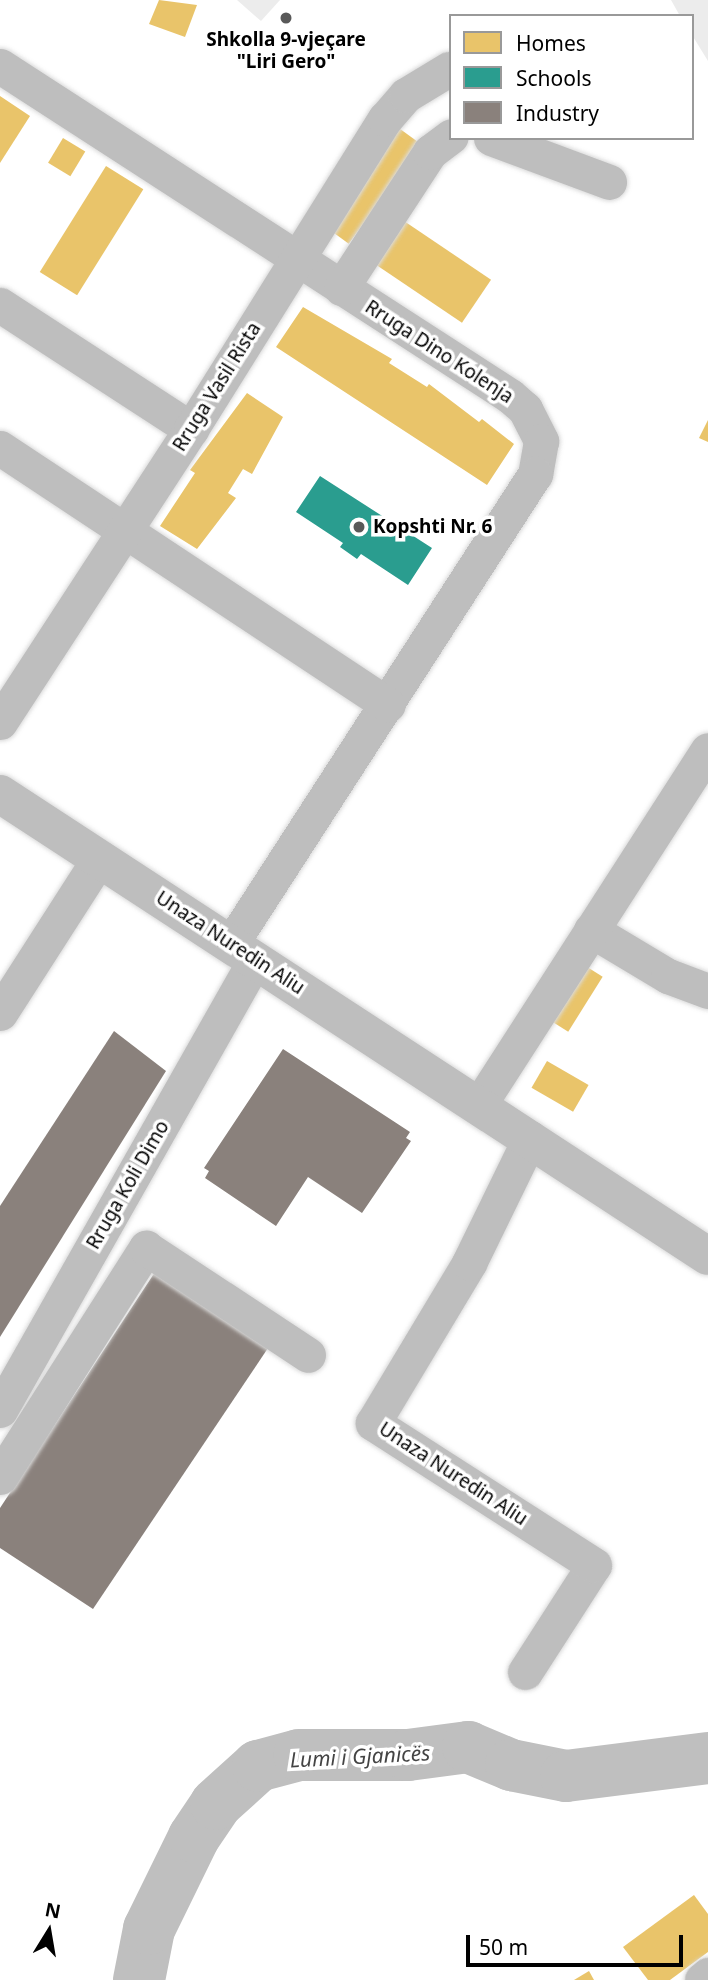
<!DOCTYPE html>
<meta charset="utf-8">
<style>
body{margin:0}
#map{position:relative;width:708px;height:1980px;overflow:hidden;background:#fff;font-family:"Noto Sans",sans-serif}
div>[style]{position:absolute}
[style*='--x']{left:calc(var(--x)*1px);top:calc(var(--y)*1px);width:calc(var(--w)*1px);rotate:calc(var(--a)*1deg)}
.green>*{inset:0;background:#ececec}
.homes>*{inset:0;background:#e9c46a;transform-origin:0 0}
.schools>*{inset:0;background:#2a9d8f}
.industry>*{inset:0;background:#8a817c}
.river>*{height:52px;margin:-26px;padding:0 26px;transform-origin:26px;border-radius:26px;background:#bfbfbf}
.roads{filter:drop-shadow(0 0 2px #dbdbdb) drop-shadow(0 0 2px #dbdbdb)}
.minor>*{height:35px;margin:-17.5px;padding:0 17.5px;transform-origin:17.5px;border-radius:17.5px;background:#bebebe}
.major>*{height:38px;margin:-19px;padding:0 19px;transform-origin:19px;border-radius:19px;background:#bebebe}
.dots>*{width:19px;height:19px;translate:-50% -50%;box-sizing:border-box;border:4px solid #fff;border-radius:50%}
span{translate:-50% -50%;white-space:nowrap;text-align:center;line-height:1.15;-webkit-text-stroke:7px #fff;paint-order:stroke}
.poi-label{font-size:19px;color:#000;font-weight:700}
.left{translate:0 -50%;text-align:left}
.street-label{font-size:19px;color:#000}
.water-label{font-size:21px;color:#444;font-style:italic}
.legend{position:absolute;left:449px;top:14px;width:245px;height:126px;box-sizing:border-box;background:#fff;border:2px solid #999;margin:0;padding:9px 12px;list-style:none;font-size:21px;color:#000}
.legend li{display:flex;align-items:center;gap:14px;height:35px}
.legend b{width:35px;border:2px solid #999}
.north{position:absolute;left:14px;top:1896px;width:70px;height:70px;-webkit-text-stroke:5px #fff;paint-order:stroke;rotate:11deg;font-size:19px;font-weight:700;line-height:28px;text-align:center;color:#000}
.north::after{content:'';display:block;margin:auto;width:24px;height:32px;background:#000;clip-path:polygon(50% 0,100% 100%,50% 72%,0 100%)}
.scale{position:absolute;left:466px;top:1935px;width:217px;height:32px;box-sizing:border-box;border:4px solid #000;border-top:0;padding-left:9px;font-size:21px;line-height:24px;white-space:nowrap;color:#000;-webkit-text-stroke:5px #fff;paint-order:stroke}
</style>
<div id="map">
<div class="green">
<i style="clip-path:polygon(237px 0,280px 0,261px 21px)"></i>
<i style="clip-path:polygon(671px 0,708px 0,708px 61px,692px 35px,692px 16px,680px 16px)"></i>
</div>
<div class="homes">
<i style="clip-path:polygon(159px 0,197px 5px,185px 37px,149px 24px)"></i>
<i style="clip-path:polygon(0 96px,30px 116px,0 163px)"></i>
<i style="left:396px;top:126px;width:31px;height:123px;rotate:36deg"></i>
<i style="left:63px;top:138px;width:26px;height:29px;rotate:31deg"></i>
<i style="left:106px;top:166px;width:44px;height:125px;rotate:32deg"></i>
<i style="left:404px;top:221px;width:105px;height:52px;rotate:34deg"></i>
<i style="clip-path:polygon(303px 307px,392px 359px,389px 363px,427px 387px,429px 384px,479px 422px,482px 419px,514px 444px,487px 485px,276px 347px)"></i>
<i style="clip-path:polygon(247px 393px,283px 417px,252px 474px,243px 469px,228px 493px,236px 498px,197px 549px,160px 526px,195px 473px,190px 470px)"></i>
<i style="clip-path:polygon(708px 420px,708px 442px,699px 438px)"></i>
<i style="left:584px;top:965px;width:22px;height:65px;rotate:32deg"></i>
<i style="left:547px;top:1061px;width:48px;height:31px;rotate:30deg"></i>
<i style="clip-path:polygon(694px 1895px,708px 1914px,708px 1952px,670px 1980px,648px 1980px,623px 1947px)"></i>
<i style="clip-path:polygon(589px 1971px,594px 1980px,574px 1980px)"></i>
</div>
<div class="schools">
<i style="clip-path:polygon(320px 476px,432px 548px,408px 585px,361px 554px,357px 559px,340px 547px,343px 543px,296px 512px)"></i>
</div>
<div class="industry">
<i style="clip-path:polygon(114px 1031px,166px 1071px,0 1337px,0 1206px)"></i>
<i style="clip-path:polygon(283px 1049px,410px 1132px,406px 1138px,411px 1141px,362px 1213px,308px 1177px,276px 1226px,205px 1178px,209px 1171px,204px 1168px)"></i>
<i style="clip-path:polygon(155px 1272px,268px 1348px,93px 1609px,0 1548px,0 1508px)"></i>
</div>
<div class="river">
<i style="--x:139;--y:1980;--w:52;--a:-78.9"></i>
<i style="--x:149;--y:1929;--w:102;--a:-63.9"></i>
<i style="--x:194;--y:1837;--w:40;--a:-56"></i>
<i style="--x:216;--y:1804;--w:57;--a:-42.1"></i>
<i style="--x:258;--y:1766;--w:42;--a:-15"></i>
<i style="--x:299;--y:1755;--w:109;--a:0"></i>
<i style="--x:408;--y:1755;--w:61;--a:-7.6"></i>
<i style="--x:468;--y:1747;--w:47;--a:22.7"></i>
<i style="--x:511;--y:1765;--w:56;--a:11.3"></i>
<i style="--x:566;--y:1776;--w:143;--a:-7.2"></i>
</div>
<div class="roads">
<div class="minor">
<i style="--x:0;--y:66;--w:607;--a:32.91"></i>
<i style="--x:510;--y:396;--w:20;--a:41"></i>
<i style="--x:525;--y:409;--w:36;--a:63"></i>
<i style="--x:541;--y:441;--w:34;--a:100"></i>
<i style="--x:535;--y:474;--w:560;--a:122.9"></i>
<i style="--x:491;--y:138;--w:126;--a:20.4"></i>
<i style="--x:341;--y:288;--w:163;--a:-56.8"></i>
<i style="--x:430;--y:152;--w:26;--a:-37"></i>
<i style="--x:0;--y:305;--w:228;--a:33"></i>
<i style="--x:0;--y:448;--w:465;--a:33.5"></i>
<i style="--x:0;--y:722;--w:350;--a:-56.9"></i>
<i style="--x:191;--y:429;--w:366;--a:-58"></i>
<i style="--x:385;--y:119;--w:32;--a:-49"></i>
<i style="--x:406;--y:95;--w:50;--a:-31.2"></i>
<i style="--x:591;--y:930;--w:90;--a:30.9"></i>
<i style="--x:668;--y:976;--w:43;--a:20.6"></i>
<i style="--x:0;--y:1013;--w:183;--a:-57.3"></i>
<i style="--x:479;--y:1105;--w:422;--a:-57.2"></i>
<i style="--x:0;--y:1410;--w:517;--a:-60.46"></i>
<i style="--x:0;--y:1477;--w:272;--a:-57.5"></i>
<i style="--x:146;--y:1248;--w:194;--a:33.4"></i>
<i style="--x:525;--y:1672;--w:127;--a:-57.2"></i>
<i style="--x:594;--y:1565;--w:263;--a:-147.3"></i>
<i style="--x:373;--y:1423;--w:187;--a:-59"></i>
<i style="--x:469;--y:1263;--w:139;--a:-64"></i>
<i style="--x:702;--y:1980;--w:8;--a:-40"></i>
</div>
<div class="major">
<i style="--x:0;--y:794;--w:845;--a:33.13"></i>
</div>
</div>
<div class="dots">
<i style="left:286px;top:18px;background:#595959"></i>
<i style="left:359px;top:527px;background:#595959"></i>
</div>
<div class="poi-label">
<span style="left:286px;top:51px">Shkolla 9-vjeçare<br>"Liri Gero"</span>
<span class="left" style="left:373px;top:527px">Kopshti Nr. 6</span>
</div>
<div class="street-label">
<span style="left:439px;top:352px;rotate:33deg">Rruga Dino Kolenja</span>
<span style="left:217px;top:387px;rotate:-58deg">Rruga Vasil Rista</span>
<span style="left:230px;top:943px;rotate:33deg">Unaza Nuredin Aliu</span>
<span style="left:128px;top:1185px;rotate:-60deg">Rruga Koli Dimo</span>
<span style="left:453px;top:1474px;rotate:33deg">Unaza Nuredin Aliu</span>
</div>
<div class="water-label">
<span style="left:360px;top:1756px;rotate:-3deg">Lumi i Gjanicës</span>
</div>
<ul class="legend">
<li><b style="height:19px;background:#e9c46a"></b>Homes</li>
<li><b style="height:19px;background:#2a9d8f"></b>Schools</li>
<li><b style="height:19px;background:#8a817c"></b>Industry</li>
</ul>
<div class="north">N</div>
<div class="scale">50 m</div>
</div>
